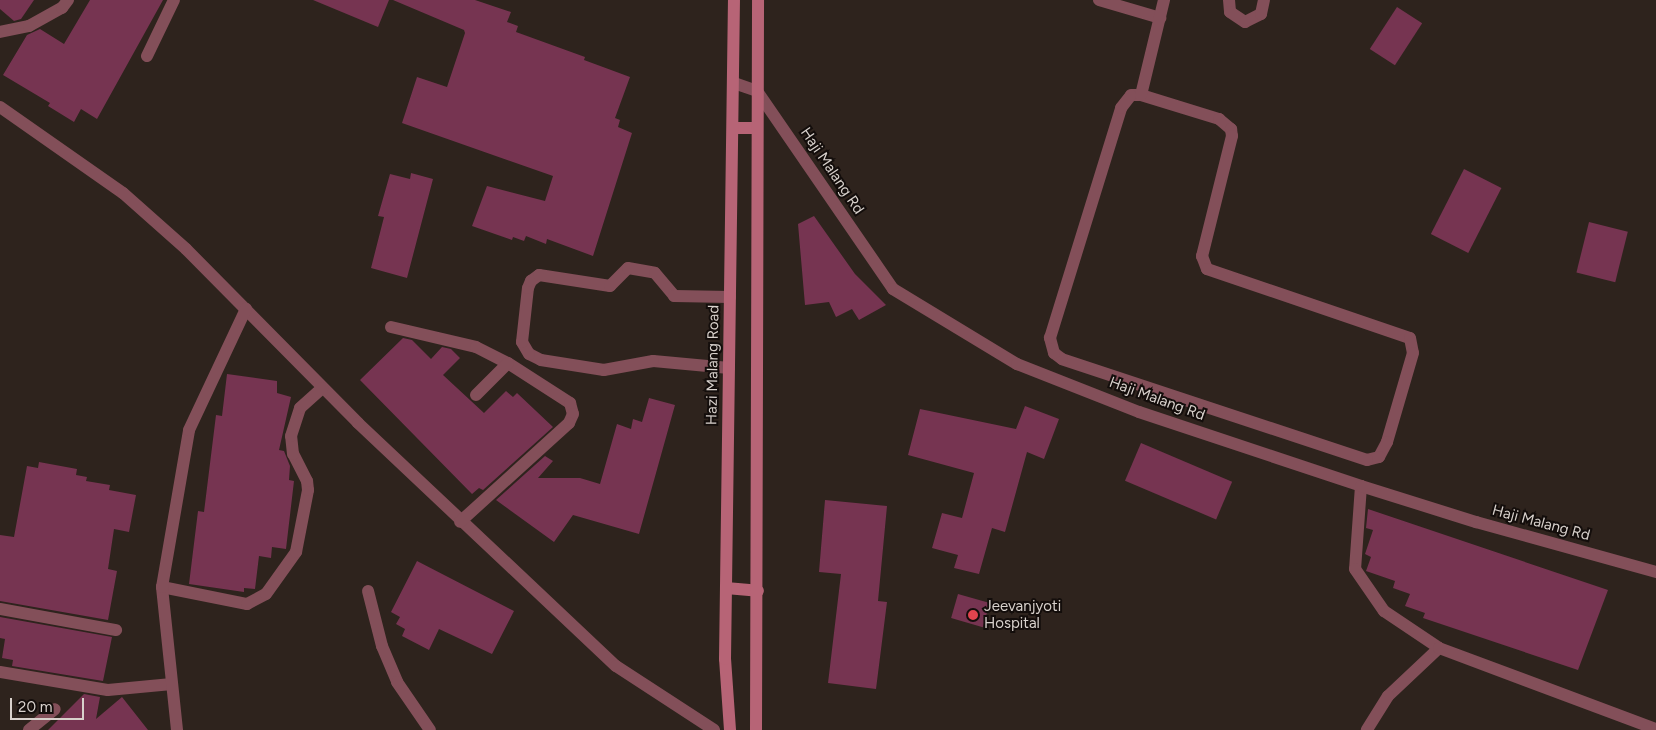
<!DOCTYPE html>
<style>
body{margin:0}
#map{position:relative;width:1656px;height:730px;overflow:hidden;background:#2e231d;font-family:Figtree,sans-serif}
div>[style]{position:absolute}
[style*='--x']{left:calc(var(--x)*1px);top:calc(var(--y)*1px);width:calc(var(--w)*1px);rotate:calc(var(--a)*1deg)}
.building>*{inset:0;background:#763451;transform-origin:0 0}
.minor>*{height:12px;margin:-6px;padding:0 6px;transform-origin:6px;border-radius:6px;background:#834f59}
.tertiary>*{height:12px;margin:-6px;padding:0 6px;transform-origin:6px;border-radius:6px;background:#834f59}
.secondary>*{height:12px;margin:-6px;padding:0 6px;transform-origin:6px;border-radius:6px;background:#b76476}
.dots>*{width:14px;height:14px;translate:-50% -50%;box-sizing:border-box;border:2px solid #130d0b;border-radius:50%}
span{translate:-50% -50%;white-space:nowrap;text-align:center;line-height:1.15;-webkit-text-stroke:4px #130d0b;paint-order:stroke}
.street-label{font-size:15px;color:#d8d1cc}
.poi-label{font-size:15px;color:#d8d1cc}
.left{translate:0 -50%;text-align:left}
.scale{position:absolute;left:10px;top:698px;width:74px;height:22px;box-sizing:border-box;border:2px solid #d8d1cc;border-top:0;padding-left:6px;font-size:15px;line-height:18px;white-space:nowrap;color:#d8d1cc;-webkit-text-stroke:4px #130d0b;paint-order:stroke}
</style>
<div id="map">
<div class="building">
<i style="clip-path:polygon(0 0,34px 0,21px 19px,14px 21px,0 9px)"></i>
<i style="clip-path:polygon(90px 0,163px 0,97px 119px,81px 109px,74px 122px,48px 106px,50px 103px,3px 75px,27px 35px,40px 29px,64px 44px)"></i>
<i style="clip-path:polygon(313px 0,389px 0,378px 27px)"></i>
<i style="clip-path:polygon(393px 0,475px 0,511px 12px,507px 22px,518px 26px,516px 32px,585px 57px,584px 60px,630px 77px,615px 118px,620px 120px,618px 127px,632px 133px,593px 256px,547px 239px,546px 244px,526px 236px,524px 241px,513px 237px,512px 240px,472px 226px,487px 186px,545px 201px,553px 176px,402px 123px,417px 77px,447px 87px,465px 33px,464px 30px)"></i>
<i style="left:1397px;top:7px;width:30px;height:50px;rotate:33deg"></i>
<i style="left:1464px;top:169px;width:42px;height:73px;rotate:27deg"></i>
<i style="clip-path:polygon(411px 173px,433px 179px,407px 278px,371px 268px,384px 217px,378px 216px,390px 174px,410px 179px)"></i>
<i style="clip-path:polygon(814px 216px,855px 274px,886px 305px,859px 320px,852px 309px,836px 317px,829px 302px,805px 305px,798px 224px)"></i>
<i style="left:1589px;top:222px;width:40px;height:52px;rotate:14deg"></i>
<i style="clip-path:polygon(403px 338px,412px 340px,431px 359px,442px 347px,451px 349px,460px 358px,443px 375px,484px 413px,506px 391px,513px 397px,517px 393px,553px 427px,483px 490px,479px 488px,472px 494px,360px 380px)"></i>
<i style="clip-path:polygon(227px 374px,277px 381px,277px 393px,291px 397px,279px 450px,284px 451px,290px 466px,289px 480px,294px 481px,286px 549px,272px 547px,271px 558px,259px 556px,255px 589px,244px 588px,244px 592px,189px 584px,198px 511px,204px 512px,216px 415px,222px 416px)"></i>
<i style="clip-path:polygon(649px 398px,675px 405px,639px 534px,573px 515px,554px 542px,496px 500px,545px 456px,553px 461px,538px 478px,580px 478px,600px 484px,617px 424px,631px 429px,633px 419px,642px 422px)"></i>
<i style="clip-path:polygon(1025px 406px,1059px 419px,1044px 459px,1027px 452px,1005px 532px,992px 528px,979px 574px,954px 568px,958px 555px,932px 548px,942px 513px,962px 518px,974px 473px,908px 455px,920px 409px,1016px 429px)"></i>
<i style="left:1141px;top:443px;width:99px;height:41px;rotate:23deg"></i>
<i style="clip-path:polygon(39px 462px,77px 469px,76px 475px,87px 477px,86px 481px,110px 485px,109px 490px,136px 495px,129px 532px,114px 529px,108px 569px,117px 571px,108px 620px,0 601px,0 535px,14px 537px,27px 466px,38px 468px)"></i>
<i style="clip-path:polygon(825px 500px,887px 506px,878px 601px,887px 602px,876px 689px,828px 683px,841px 574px,819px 572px)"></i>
<i style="clip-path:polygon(1368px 509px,1608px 590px,1578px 670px,1423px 618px,1425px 613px,1405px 606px,1410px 594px,1393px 588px,1395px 581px,1366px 571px,1371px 557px,1365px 554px,1373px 530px,1366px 528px)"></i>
<i style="clip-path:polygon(417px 561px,514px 611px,492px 654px,439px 629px,429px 650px,402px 636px,405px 629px,396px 624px,400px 617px,391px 612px)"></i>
<i style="left:958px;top:594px;width:33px;height:25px;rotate:16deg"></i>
<i style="clip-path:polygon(0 617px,112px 637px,103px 681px,12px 666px,13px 660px,2px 658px,5px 639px,0 638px)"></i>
<i style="clip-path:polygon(84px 694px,100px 697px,96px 719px,122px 697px,148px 730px,48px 730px)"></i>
</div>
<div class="minor">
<i style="--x:1099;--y:0;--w:64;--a:16.4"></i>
<i style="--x:1229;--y:0;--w:12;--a:85"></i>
<i style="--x:1230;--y:12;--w:18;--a:34"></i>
<i style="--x:1245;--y:22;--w:18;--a:-27"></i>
<i style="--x:1261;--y:14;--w:14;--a:-78"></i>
<i style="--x:0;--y:32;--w:30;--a:-12"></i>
<i style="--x:29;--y:26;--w:38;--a:-29"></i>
<i style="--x:62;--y:8;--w:10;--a:-53"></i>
<i style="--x:147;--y:56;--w:62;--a:-64.3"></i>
<i style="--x:1131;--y:95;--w:10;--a:0"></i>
<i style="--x:1141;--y:95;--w:82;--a:17.1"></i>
<i style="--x:1219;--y:119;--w:16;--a:40"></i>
<i style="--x:1231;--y:129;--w:7;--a:82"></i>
<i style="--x:1232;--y:136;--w:124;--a:104"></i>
<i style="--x:1202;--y:256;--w:14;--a:69"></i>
<i style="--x:1207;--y:269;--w:214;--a:18.8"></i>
<i style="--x:1410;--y:338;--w:15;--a:79"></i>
<i style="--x:1413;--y:353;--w:93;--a:106.3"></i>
<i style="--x:1387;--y:442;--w:17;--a:118"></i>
<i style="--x:1379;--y:457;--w:12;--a:166"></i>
<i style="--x:1367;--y:460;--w:321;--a:-161.7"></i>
<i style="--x:1062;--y:359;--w:10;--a:-143"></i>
<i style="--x:1054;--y:353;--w:16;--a:-105"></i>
<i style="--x:1050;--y:338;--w:241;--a:-72.8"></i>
<i style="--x:1121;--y:108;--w:16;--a:-52"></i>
<i style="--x:1141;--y:95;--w:98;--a:-76.4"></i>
<i style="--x:0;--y:107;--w:150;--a:35"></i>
<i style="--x:123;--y:193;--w:84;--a:41.6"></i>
<i style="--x:186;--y:249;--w:245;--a:45.3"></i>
<i style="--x:358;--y:423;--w:354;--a:43.3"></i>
<i style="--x:616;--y:666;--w:117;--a:33.1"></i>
<i style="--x:391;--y:327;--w:87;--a:13.2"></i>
<i style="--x:476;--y:347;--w:36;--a:27"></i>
<i style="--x:508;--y:363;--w:74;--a:32.8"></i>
<i style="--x:570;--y:403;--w:11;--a:75"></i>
<i style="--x:573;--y:414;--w:10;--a:114"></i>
<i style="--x:569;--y:423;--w:147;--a:137.8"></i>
<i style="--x:729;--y:368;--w:76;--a:-174.7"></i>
<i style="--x:653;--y:361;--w:50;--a:169.6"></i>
<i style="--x:604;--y:370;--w:64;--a:-171"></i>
<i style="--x:541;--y:360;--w:13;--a:-153"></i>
<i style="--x:529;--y:354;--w:14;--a:-120"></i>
<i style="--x:522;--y:342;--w:54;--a:-83.7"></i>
<i style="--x:528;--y:288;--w:8;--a:-67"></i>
<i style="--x:531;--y:281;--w:10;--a:-37"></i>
<i style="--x:539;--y:275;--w:72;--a:8.8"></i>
<i style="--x:610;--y:286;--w:25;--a:-45"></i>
<i style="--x:628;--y:268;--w:27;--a:10"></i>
<i style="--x:655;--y:273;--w:30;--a:50"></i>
<i style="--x:674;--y:296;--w:56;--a:1"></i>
<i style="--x:476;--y:395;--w:45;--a:-45"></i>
<i style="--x:1361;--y:486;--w:83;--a:94.1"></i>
<i style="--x:1355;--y:569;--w:51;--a:55.4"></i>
<i style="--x:1384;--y:611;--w:66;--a:33.9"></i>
<i style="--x:1439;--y:648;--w:70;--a:136.7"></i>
<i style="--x:1388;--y:696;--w:40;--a:122"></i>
<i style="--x:162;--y:587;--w:87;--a:11.3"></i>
<i style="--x:247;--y:604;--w:21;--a:-28"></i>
<i style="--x:266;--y:594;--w:52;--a:-54.5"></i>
<i style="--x:296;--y:552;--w:63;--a:-79"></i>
<i style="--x:308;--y:490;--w:9;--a:-96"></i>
<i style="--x:307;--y:481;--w:30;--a:-117"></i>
<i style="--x:293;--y:454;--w:18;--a:-96"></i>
<i style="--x:291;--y:436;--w:29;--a:-72"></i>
<i style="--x:300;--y:408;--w:30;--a:-42"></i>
<i style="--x:368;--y:591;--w:57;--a:75.7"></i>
<i style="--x:382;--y:646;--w:39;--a:67"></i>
<i style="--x:397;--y:682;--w:58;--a:55.5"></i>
<i style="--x:0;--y:609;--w:118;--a:10.3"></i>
<i style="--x:1439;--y:648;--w:232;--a:20.5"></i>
<i style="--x:0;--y:672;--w:109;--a:9.5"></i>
<i style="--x:108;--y:690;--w:64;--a:-5.4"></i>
<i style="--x:29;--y:730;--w:33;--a:-39"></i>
<i style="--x:177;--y:730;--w:144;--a:-96"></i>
<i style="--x:162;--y:587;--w:159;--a:-80.2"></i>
<i style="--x:189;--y:430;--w:134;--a:-64.8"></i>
</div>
<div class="tertiary">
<i style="--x:734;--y:83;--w:24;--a:19"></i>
<i style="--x:757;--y:91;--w:240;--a:55.5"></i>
<i style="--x:893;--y:289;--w:145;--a:31.2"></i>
<i style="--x:1017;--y:364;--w:131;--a:21.5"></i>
<i style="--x:1139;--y:412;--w:234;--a:18.4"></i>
<i style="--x:1361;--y:486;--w:121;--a:17.4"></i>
<i style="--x:1476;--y:522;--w:187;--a:15.5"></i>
</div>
<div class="secondary">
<i style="--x:733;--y:128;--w:24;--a:0"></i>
<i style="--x:726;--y:588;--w:32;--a:5"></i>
<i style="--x:730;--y:730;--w:71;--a:-94"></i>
<i style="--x:725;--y:659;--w:659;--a:-89.22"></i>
<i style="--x:756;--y:730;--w:730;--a:-89.84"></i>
</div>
<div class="dots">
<i style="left:973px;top:615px;background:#e0444e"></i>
</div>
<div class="street-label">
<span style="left:832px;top:171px;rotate:56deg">Haji Malang Rd</span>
<span style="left:713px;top:365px;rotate:-89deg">Hazi Malang Road</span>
<span style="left:1157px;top:399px;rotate:20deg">Haji Malang Rd</span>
<span style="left:1541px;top:523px;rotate:15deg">Haji Malang Rd</span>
</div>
<div class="poi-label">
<span class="left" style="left:984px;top:615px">Jeevanjyoti<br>Hospital</span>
</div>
<div class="scale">20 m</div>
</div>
